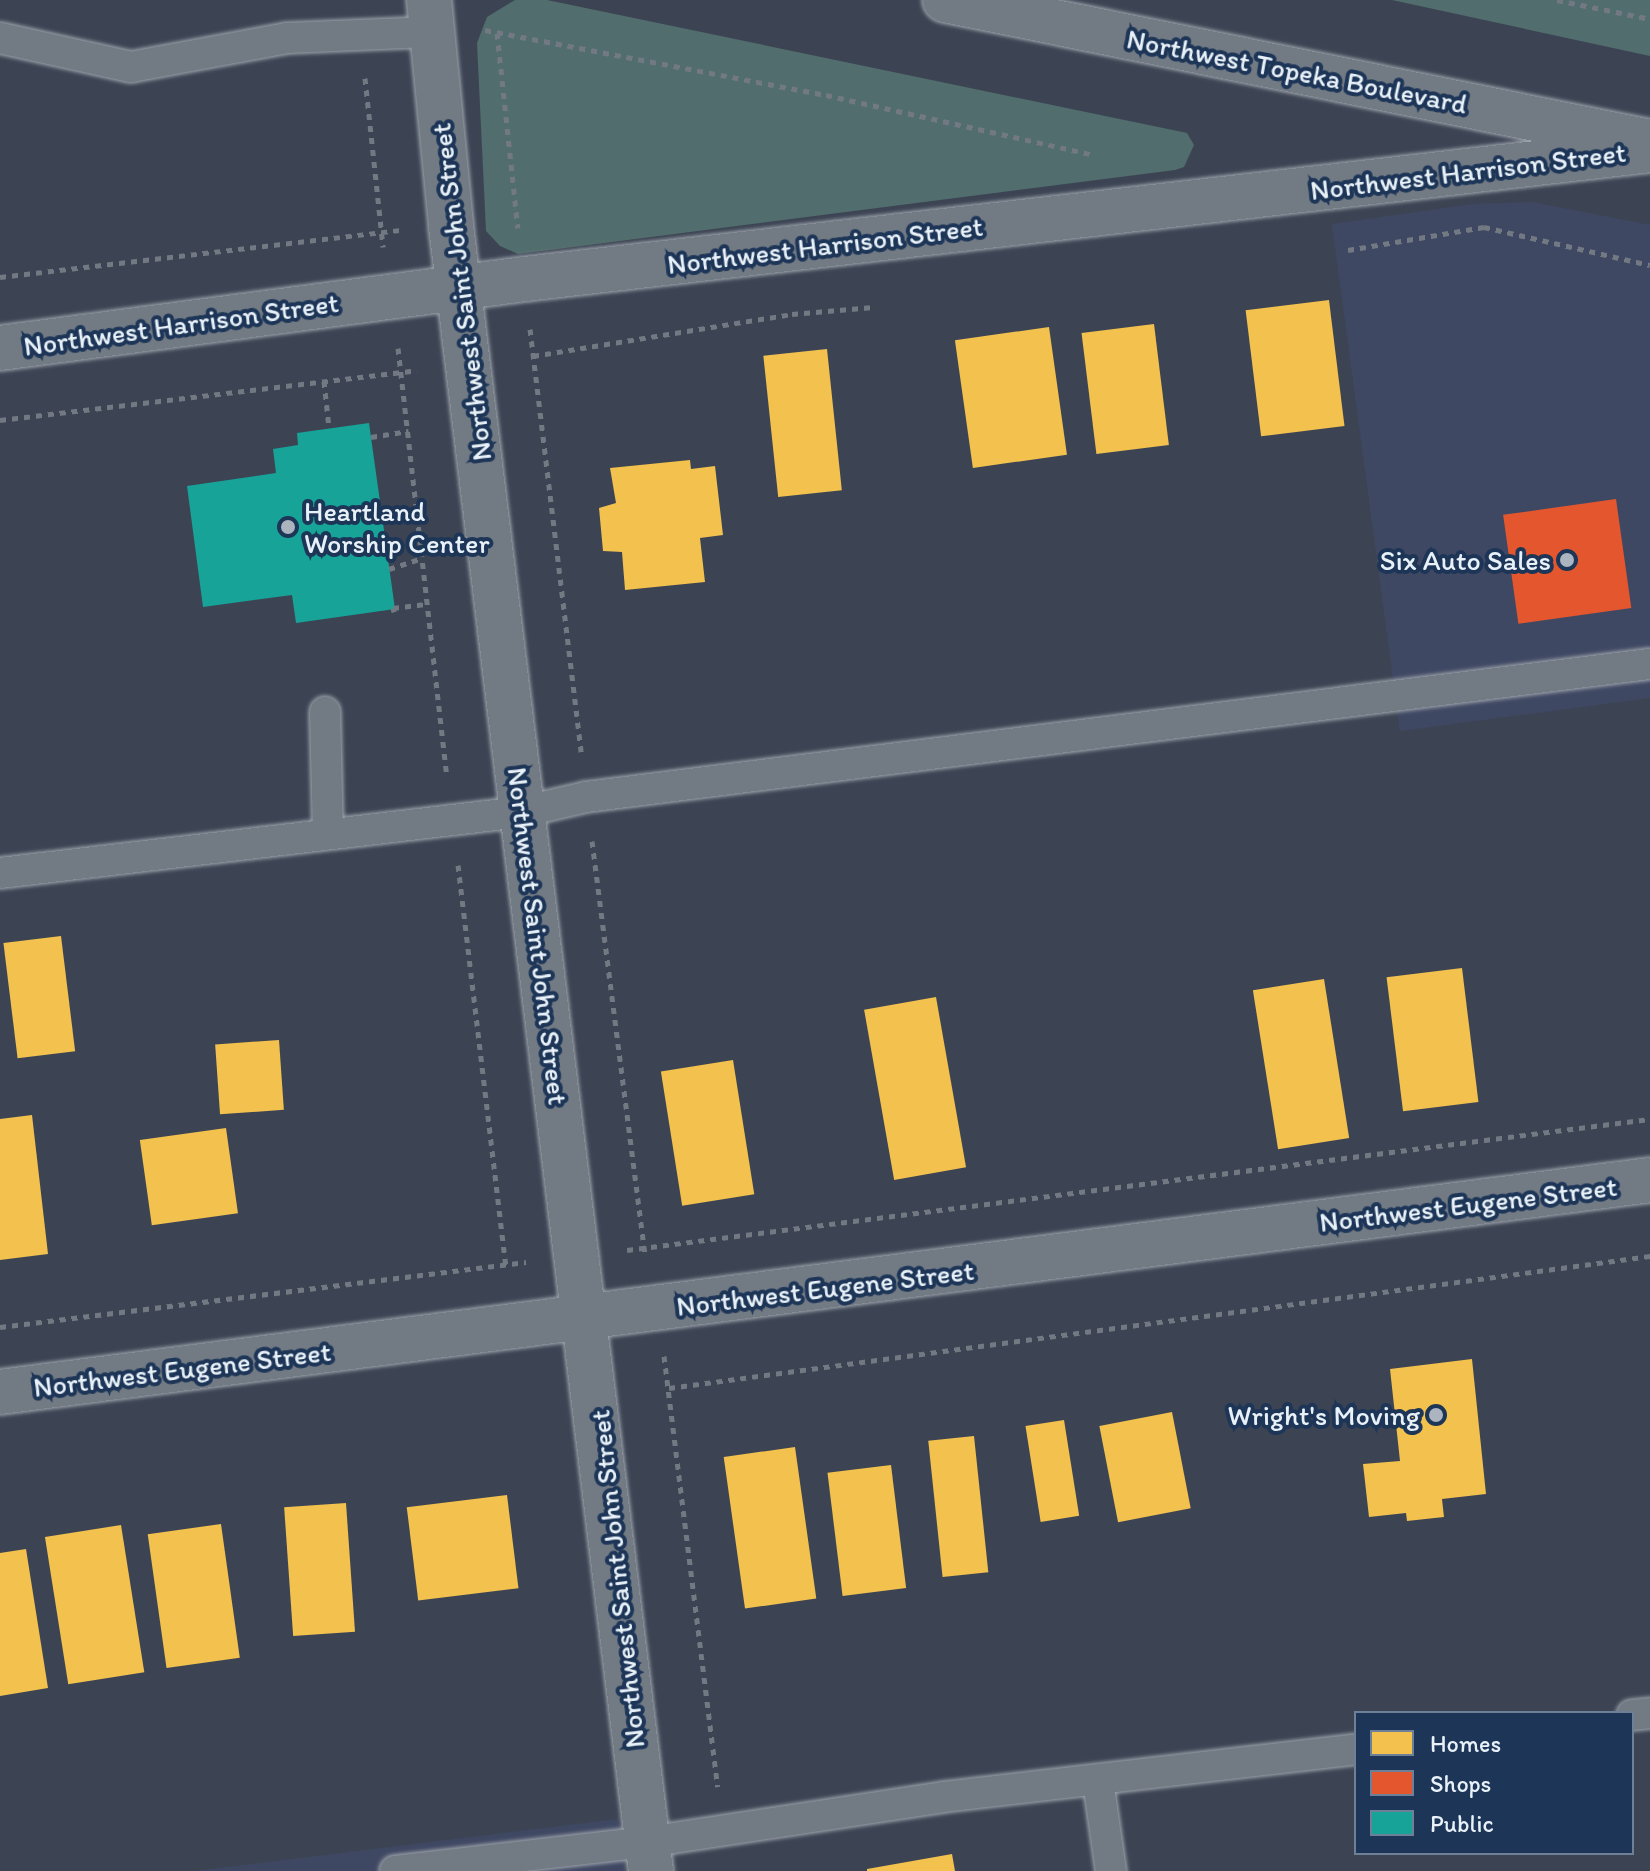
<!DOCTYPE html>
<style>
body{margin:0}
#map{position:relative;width:1650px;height:1871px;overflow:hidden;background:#3c4454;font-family:Itim,sans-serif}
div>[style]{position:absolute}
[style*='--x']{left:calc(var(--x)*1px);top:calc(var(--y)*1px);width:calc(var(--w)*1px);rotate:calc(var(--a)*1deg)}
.built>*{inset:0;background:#3f4863}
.green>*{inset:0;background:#526d6d}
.homes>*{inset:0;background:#f2c14e;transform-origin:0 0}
.shops>*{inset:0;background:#e4572e;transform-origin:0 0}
.public>*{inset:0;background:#17a398}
.path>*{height:5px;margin-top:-2.5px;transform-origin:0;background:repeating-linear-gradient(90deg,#727982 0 6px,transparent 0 12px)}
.roads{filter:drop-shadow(0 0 2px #9da3ab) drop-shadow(0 0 2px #9da3ab)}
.service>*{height:30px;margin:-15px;padding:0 15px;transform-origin:15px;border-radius:15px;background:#727a84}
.minor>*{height:44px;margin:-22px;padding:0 22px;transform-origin:22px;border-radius:22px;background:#727a84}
.primary>*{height:44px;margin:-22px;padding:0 22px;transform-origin:22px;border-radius:22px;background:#727a84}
.dots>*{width:22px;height:22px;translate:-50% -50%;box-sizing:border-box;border:4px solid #1d3557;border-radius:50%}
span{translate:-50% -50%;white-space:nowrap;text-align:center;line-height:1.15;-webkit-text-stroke:8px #1d3557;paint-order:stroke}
.street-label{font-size:28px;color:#e8f1f8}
.poi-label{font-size:28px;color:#e8f1f8}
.left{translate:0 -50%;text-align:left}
.right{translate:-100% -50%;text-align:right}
.legend{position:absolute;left:1354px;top:1711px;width:280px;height:144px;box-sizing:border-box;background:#1d3557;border:2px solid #6e8097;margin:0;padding:10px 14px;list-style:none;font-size:24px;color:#e8f1f8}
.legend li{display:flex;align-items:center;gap:16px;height:40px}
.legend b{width:40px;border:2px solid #6e8097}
</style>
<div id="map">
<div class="built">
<i style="clip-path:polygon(1532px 202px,1650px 225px,1650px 698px,1400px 731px,1332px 224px,1473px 204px)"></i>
<i style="clip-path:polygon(618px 1819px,625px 1871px,196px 1871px)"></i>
</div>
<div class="green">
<i style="clip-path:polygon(515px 0,547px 0,1187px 133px,1194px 145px,1184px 167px,1175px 170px,518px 254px,500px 246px,486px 231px,477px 43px,487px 17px)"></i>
<i style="clip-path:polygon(1392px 0,1650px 0,1650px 56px)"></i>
</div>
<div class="homes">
<i style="left:1329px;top:300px;width:127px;height:84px;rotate:83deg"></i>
<i style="left:1154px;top:324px;width:122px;height:73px;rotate:83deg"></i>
<i style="left:1049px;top:327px;width:129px;height:95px;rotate:82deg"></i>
<i style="left:827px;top:349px;width:142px;height:64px;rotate:84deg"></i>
<i style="clip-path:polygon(690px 460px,691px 469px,715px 466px,723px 535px,700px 538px,705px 582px,625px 590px,622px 552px,603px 551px,599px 508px,616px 503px,610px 468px)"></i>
<i style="left:61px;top:936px;width:116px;height:58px;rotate:83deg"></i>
<i style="left:1462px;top:968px;width:135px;height:76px;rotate:83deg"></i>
<i style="left:1324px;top:979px;width:161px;height:72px;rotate:81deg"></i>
<i style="left:936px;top:997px;width:173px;height:73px;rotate:80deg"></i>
<i style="left:279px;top:1040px;width:70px;height:64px;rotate:86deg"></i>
<i style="left:733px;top:1060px;width:136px;height:73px;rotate:81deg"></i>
<i style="clip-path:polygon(32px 1115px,48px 1254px,0 1260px,0 1119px)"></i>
<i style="left:226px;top:1128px;width:86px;height:87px;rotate:82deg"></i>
<i style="clip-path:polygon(1472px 1359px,1486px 1494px,1442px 1499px,1444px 1517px,1407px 1521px,1406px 1513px,1369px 1517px,1363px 1464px,1400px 1461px,1390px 1369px)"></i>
<i style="left:1172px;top:1412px;width:98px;height:74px;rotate:79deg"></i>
<i style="left:1064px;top:1420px;width:97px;height:39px;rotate:81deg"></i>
<i style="left:974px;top:1436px;width:137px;height:46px;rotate:84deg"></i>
<i style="left:795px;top:1447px;width:153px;height:72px;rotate:82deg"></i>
<i style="left:891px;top:1465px;width:124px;height:64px;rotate:83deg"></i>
<i style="left:507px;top:1495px;width:94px;height:101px;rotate:83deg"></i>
<i style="left:346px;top:1503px;width:129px;height:62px;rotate:86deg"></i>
<i style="left:221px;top:1524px;width:135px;height:74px;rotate:82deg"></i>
<i style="left:121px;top:1525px;width:149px;height:77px;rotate:81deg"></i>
<i style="clip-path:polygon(26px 1549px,48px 1688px,0 1696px,0 1553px)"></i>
<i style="clip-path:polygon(952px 1854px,955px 1871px,867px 1871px,867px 1869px)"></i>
</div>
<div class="shops">
<i style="left:1616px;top:499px;width:110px;height:114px;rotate:82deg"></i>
</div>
<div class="public">
<i style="clip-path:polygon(369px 423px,395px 609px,296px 623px,292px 595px,203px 607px,187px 486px,276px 473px,273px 449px,298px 445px,297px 433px)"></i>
</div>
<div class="path">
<i style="--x:1557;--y:0;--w:95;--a:11.5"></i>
<i style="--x:485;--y:30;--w:347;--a:10.8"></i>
<i style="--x:826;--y:95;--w:271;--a:12.6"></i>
<i style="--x:497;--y:33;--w:196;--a:83.9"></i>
<i style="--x:365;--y:78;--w:170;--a:83.9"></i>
<i style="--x:1348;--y:250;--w:138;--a:-9.6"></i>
<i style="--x:1484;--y:227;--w:170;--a:12.9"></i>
<i style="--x:0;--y:277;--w:404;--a:-6.7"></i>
<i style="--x:530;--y:329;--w:426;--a:83.1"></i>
<i style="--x:398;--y:348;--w:430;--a:83.5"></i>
<i style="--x:533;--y:356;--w:262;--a:-9.2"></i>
<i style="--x:792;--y:314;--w:82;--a:-4.9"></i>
<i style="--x:324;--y:381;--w:47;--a:83.9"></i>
<i style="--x:0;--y:420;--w:420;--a:-6.8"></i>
<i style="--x:371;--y:437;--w:38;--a:-9"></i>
<i style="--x:389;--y:569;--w:35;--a:-18"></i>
<i style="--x:394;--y:612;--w:4;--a:-104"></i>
<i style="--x:393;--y:608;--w:35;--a:-7"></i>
<i style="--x:592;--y:841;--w:418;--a:82.7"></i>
<i style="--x:458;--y:865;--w:403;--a:83.2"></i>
<i style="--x:627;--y:1250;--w:1031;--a:-7.3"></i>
<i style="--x:0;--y:1327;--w:530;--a:-7.04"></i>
<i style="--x:664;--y:1356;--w:434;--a:82.9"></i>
<i style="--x:669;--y:1388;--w:990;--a:-7.66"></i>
</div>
<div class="roads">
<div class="service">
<i style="--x:0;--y:38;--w:134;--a:12.5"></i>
<i style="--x:131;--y:67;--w:159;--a:-10.5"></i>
<i style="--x:287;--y:38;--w:146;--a:-2.4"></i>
<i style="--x:325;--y:712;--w:122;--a:88.6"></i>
<i style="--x:0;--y:873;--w:525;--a:-6.68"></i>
<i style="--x:521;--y:812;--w:67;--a:-13"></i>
<i style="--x:586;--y:797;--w:1072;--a:-7.13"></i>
<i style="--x:1632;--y:1715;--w:18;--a:-6"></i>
<i style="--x:1098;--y:1781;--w:91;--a:81.8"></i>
<i style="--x:395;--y:1871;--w:254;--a:-6.6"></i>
<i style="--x:647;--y:1842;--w:300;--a:-8.6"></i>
<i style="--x:944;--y:1797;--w:415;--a:-6.6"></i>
</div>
<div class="minor">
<i style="--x:429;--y:0;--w:227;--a:84.4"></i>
<i style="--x:451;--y:226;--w:1657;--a:83.07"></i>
<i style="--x:0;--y:348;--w:530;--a:-7.49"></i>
<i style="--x:525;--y:279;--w:1132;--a:-6.54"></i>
<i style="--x:0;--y:1392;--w:1664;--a:-7.32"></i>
</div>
<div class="primary">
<i style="--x:945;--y:0;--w:719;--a:11.39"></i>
</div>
</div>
<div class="dots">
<i style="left:288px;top:527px;background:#acb4bf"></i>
<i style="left:1567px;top:560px;background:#acb4bf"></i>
<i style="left:1436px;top:1415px;background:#acb4bf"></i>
</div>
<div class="street-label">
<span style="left:1297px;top:71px;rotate:11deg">Northwest Topeka Boulevard</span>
<span style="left:1468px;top:171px;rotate:-7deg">Northwest Harrison Street</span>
<span style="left:825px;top:245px;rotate:-7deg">Northwest Harrison Street</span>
<span style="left:461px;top:292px;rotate:-97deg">Northwest Saint John Street</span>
<span style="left:181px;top:324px;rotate:-8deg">Northwest Harrison Street</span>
<span style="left:538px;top:936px;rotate:83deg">Northwest Saint John Street</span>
<span style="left:1468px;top:1204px;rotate:-7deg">Northwest Eugene Street</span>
<span style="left:825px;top:1288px;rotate:-7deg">Northwest Eugene Street</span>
<span style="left:182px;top:1369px;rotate:-7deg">Northwest Eugene Street</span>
<span style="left:617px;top:1579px;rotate:-96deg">Northwest Saint John Street</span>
</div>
<div class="poi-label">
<span class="left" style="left:304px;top:527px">Heartland<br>Worship Center</span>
<span class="right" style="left:1551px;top:560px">Six Auto Sales</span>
<span class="right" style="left:1420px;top:1415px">Wright's Moving</span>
</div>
<ul class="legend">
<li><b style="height:22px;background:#f2c14e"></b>Homes</li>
<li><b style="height:22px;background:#e4572e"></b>Shops</li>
<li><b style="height:22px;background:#17a398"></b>Public</li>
</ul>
</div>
